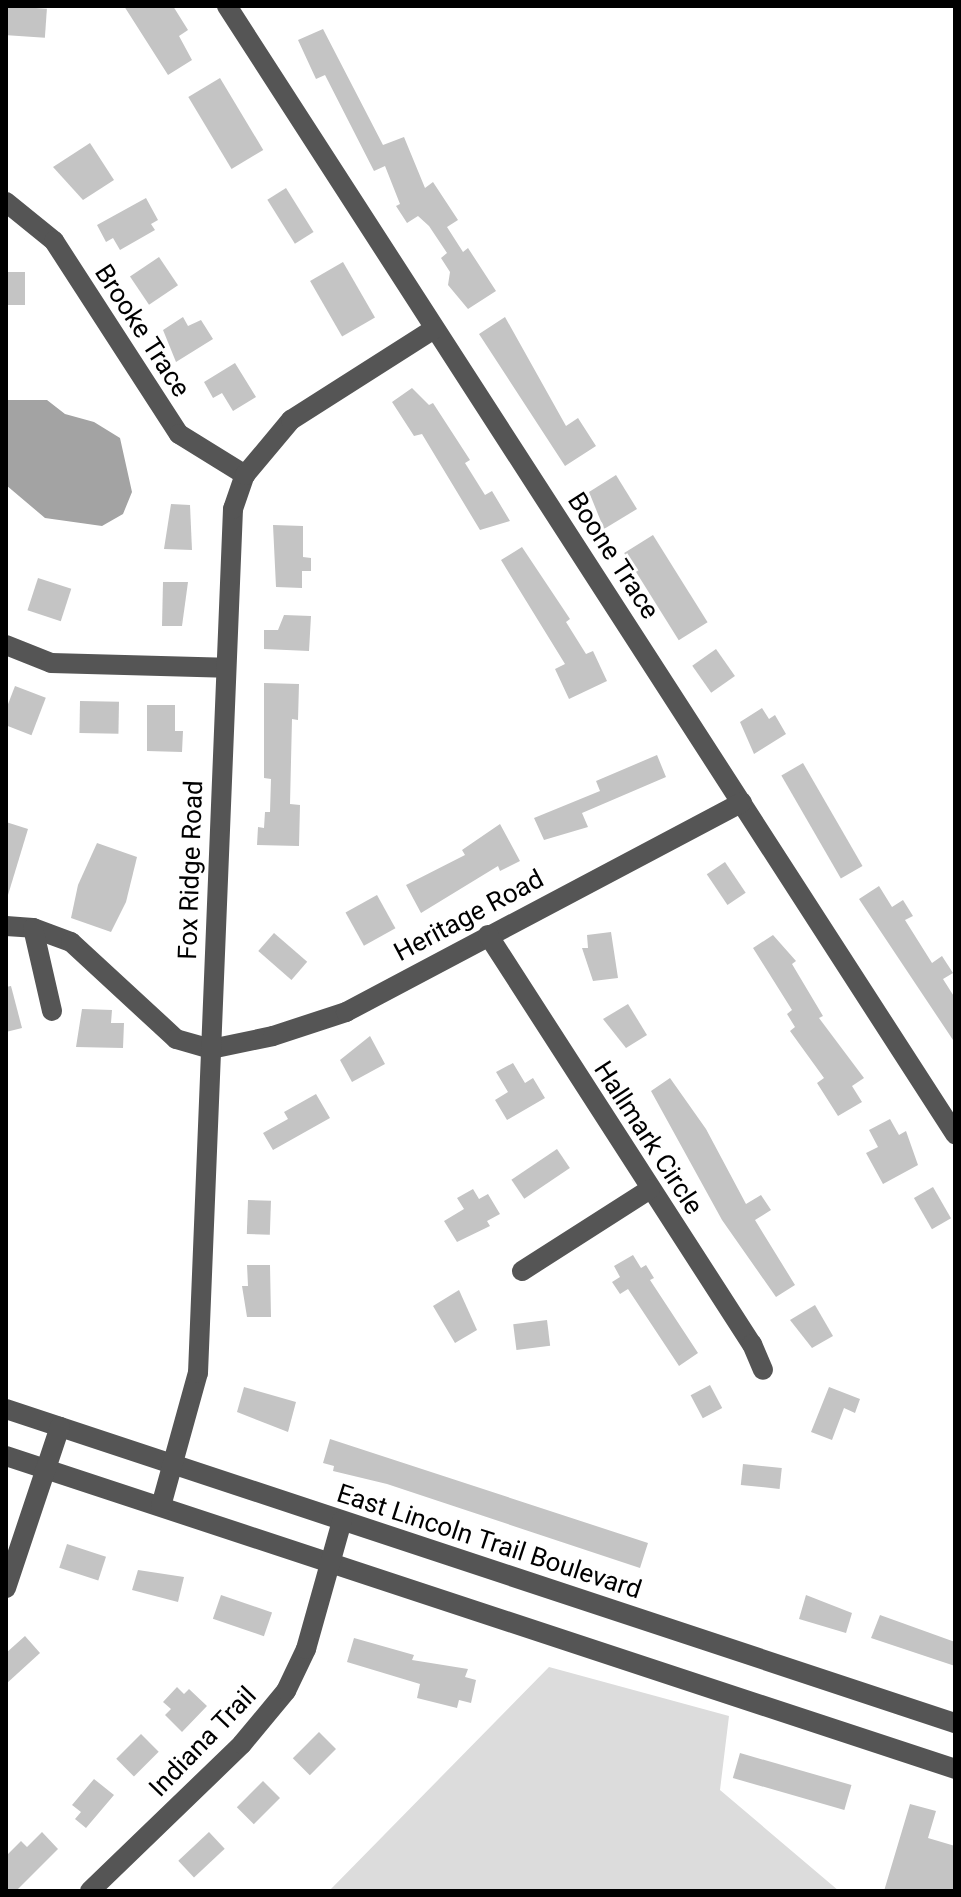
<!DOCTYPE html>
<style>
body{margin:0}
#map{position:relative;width:961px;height:1897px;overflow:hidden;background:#fff;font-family:Roboto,sans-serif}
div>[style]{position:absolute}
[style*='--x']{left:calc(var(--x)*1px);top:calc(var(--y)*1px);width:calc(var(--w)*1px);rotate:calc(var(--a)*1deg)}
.green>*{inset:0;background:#dcdcdc}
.water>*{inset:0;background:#a3a3a3}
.building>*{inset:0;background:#c4c4c4;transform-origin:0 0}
.minor>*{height:20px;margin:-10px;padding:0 10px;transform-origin:10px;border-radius:10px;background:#555}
span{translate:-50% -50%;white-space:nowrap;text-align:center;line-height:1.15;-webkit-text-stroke:6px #fff;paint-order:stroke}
.street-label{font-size:26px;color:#000}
.frame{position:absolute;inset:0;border:8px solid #000;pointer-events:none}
</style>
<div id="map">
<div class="green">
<i style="clip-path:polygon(549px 1667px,729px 1716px,720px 1790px,839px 1891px,329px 1891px)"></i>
</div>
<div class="water">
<i style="clip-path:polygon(6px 400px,47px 400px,65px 414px,94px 422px,120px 438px,132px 492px,123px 514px,102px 526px,45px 518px,6px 485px)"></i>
</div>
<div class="building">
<i style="left:6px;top:6px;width:41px;height:29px;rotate:4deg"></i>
<i style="clip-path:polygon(124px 6px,173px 6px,188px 30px,179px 36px,192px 60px,168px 75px)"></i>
<i style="clip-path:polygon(323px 29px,383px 145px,404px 137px,425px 188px,433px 182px,458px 220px,447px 227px,463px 252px,468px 248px,496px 291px,468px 309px,448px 285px,450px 272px,441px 258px,447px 253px,429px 226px,418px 216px,407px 223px,396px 206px,400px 204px,385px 166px,374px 171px,325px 75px,316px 79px,298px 40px)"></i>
<i style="left:220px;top:78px;width:84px;height:37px;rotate:59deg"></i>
<i style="clip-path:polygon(90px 143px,114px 180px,83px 200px,53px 167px)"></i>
<i style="left:286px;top:188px;width:52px;height:22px;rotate:58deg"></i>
<i style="clip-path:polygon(146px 198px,158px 220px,151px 224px,155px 230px,120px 250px,113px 238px,106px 242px,97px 225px)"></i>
<i style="left:159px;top:257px;width:34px;height:35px;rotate:56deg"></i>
<i style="left:343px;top:262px;width:64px;height:38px;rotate:60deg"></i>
<i style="left:6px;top:272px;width:19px;height:33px"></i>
<i style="clip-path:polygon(183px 317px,188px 326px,201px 320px,213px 339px,176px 362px,163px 330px)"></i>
<i style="clip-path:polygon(505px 317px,566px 426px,578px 418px,596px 446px,565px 466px,479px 334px)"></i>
<i style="clip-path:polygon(235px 363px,256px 397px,233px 411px,222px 393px,213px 398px,204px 382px)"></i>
<i style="clip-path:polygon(412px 388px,429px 405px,433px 403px,470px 460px,465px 463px,485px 495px,492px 491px,510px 521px,480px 530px,422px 434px,414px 436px,392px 402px)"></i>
<i style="clip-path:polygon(616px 475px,637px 509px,604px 529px,589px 492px)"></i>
<i style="clip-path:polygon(171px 504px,190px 505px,192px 550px,164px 549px)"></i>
<i style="clip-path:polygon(273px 525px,303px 526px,303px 557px,311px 558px,311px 571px,302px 571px,302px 588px,276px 587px)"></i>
<i style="left:653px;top:535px;width:103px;height:34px;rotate:58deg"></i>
<i style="clip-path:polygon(522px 547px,570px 619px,566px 622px,586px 654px,593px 651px,607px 681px,569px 699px,555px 669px,565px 664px,501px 560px)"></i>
<i style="left:38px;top:578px;width:35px;height:34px;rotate:18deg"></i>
<i style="clip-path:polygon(163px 582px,188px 582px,182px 626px,162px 626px)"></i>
<i style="clip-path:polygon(284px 615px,311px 616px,309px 651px,264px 649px,264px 630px,278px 630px)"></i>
<i style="left:716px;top:649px;width:33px;height:29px;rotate:55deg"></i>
<i style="clip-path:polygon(264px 683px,299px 684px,298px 720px,292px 719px,290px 804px,300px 805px,299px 846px,257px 845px,258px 827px,264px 828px,265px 812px,270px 812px,271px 779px,264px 778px)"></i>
<i style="left:15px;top:686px;width:33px;height:40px;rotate:21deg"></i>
<i style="left:80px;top:701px;width:39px;height:32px;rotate:1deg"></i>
<i style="clip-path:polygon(147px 705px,175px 705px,175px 731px,183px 731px,182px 752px,147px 751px)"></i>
<i style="clip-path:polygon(762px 708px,769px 719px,775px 715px,786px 734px,754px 754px,740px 722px)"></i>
<i style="clip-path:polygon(657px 755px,666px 777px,582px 813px,588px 827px,544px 840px,534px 818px,600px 791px,596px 781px)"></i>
<i style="left:803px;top:763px;width:119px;height:25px;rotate:60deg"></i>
<i style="clip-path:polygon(6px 822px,28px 829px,8px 895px,6px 894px)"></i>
<i style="clip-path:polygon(500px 824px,520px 861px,500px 871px,498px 866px,421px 913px,406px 885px,465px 855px,462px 850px)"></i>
<i style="clip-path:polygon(97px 843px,137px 857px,126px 902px,111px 932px,71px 918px,78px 885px)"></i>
<i style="left:725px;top:862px;width:37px;height:22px;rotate:56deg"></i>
<i style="clip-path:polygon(879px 886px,892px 907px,903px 900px,913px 916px,905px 920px,932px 963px,942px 956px,953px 973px,943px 979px,955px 998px,955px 1043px,859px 899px)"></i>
<i style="left:377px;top:895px;width:38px;height:36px;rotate:61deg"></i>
<i style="clip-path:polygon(611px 932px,618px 978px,593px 981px,582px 948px,588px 948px,587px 935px)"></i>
<i style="left:274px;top:933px;width:44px;height:24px;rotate:41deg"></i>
<i style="clip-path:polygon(773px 935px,796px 961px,792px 964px,823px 1016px,819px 1018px,864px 1078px,852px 1086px,862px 1102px,838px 1116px,817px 1083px,824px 1078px,790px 1031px,795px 1027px,787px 1014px,792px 1010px,753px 948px)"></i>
<i style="clip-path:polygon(11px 986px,22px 1028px,6px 1032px,6px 987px)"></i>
<i style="clip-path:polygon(628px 1004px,647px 1035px,626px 1048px,603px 1019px)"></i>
<i style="clip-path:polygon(82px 1009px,112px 1010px,111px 1023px,124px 1023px,123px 1048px,76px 1047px)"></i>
<i style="clip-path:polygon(370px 1036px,385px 1064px,352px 1082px,340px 1060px)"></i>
<i style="clip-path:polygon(513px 1063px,525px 1083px,533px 1078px,545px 1098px,507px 1120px,495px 1100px,508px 1092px,496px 1072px)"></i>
<i style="clip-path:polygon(670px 1078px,706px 1129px,746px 1204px,761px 1195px,771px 1210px,755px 1220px,795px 1285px,776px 1297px,722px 1220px,651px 1091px)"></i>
<i style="clip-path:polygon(316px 1094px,330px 1118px,273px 1150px,263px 1133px,288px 1119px,284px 1112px)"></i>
<i style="clip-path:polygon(890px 1119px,899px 1135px,906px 1131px,918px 1165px,883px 1184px,866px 1153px,878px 1147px,869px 1130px)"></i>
<i style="left:557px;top:1149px;width:23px;height:55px;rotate:56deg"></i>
<i style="left:933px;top:1187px;width:36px;height:22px;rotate:60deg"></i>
<i style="clip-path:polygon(473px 1189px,479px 1199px,488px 1194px,500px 1214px,487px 1221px,490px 1226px,457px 1242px,444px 1221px,464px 1209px,457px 1198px)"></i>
<i style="left:248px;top:1200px;width:23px;height:34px;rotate:2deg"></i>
<i style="clip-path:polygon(633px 1255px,641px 1268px,646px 1265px,654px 1278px,650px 1280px,698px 1353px,679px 1366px,628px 1289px,620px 1294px,612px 1282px,620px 1277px,614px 1266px)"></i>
<i style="clip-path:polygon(247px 1265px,270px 1265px,271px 1317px,247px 1317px,242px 1286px,248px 1286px)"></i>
<i style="clip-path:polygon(459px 1290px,477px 1330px,455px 1343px,433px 1306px)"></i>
<i style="clip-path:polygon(815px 1305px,833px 1336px,812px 1348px,790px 1320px)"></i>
<i style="left:547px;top:1320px;width:26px;height:34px;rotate:83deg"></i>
<i style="left:710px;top:1385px;width:26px;height:22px;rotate:62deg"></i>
<i style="clip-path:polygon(244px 1387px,296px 1402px,288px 1432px,237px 1412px)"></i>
<i style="clip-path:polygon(829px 1387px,860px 1399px,855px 1413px,844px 1408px,832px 1440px,811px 1432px)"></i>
<i style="clip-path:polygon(330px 1439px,648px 1543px,640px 1568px,387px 1484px,333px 1471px,334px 1466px,323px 1463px)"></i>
<i style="left:743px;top:1464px;width:39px;height:21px;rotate:6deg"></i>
<i style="left:67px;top:1544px;width:41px;height:25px;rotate:18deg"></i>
<i style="clip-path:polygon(138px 1570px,184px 1577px,178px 1602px,132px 1590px)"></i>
<i style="left:221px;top:1595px;width:54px;height:25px;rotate:19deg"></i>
<i style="clip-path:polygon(806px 1595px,852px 1613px,846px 1633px,799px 1619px)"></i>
<i style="clip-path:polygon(880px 1615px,955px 1642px,955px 1666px,871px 1638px)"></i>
<i style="clip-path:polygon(25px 1636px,40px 1653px,6px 1684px,6px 1653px)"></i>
<i style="clip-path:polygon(354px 1638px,414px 1655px,412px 1660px,468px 1669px,465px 1677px,476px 1680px,471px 1703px,459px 1700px,457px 1708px,417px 1698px,420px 1684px,347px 1662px)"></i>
<i style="clip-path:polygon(177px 1687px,184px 1694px,189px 1689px,207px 1706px,182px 1732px,165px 1715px,171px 1709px,163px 1702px)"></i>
<i style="left:319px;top:1732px;width:24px;height:37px;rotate:45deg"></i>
<i style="left:141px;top:1734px;width:25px;height:35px;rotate:45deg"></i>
<i style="left:740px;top:1753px;width:116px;height:26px;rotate:16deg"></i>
<i style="clip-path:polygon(94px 1779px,114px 1795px,86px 1828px,75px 1819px,81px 1812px,72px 1805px)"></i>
<i style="left:263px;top:1781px;width:24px;height:37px;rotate:45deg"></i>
<i style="clip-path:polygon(910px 1804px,936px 1811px,928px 1838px,955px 1846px,955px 1891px,884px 1891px)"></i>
<i style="clip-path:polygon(42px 1832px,58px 1849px,16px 1891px,6px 1891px,6px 1856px,21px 1841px,27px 1847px)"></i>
<i style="left:209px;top:1832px;width:23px;height:42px;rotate:47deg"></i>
</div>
<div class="minor">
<i style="--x:227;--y:6;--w:1343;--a:57.16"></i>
<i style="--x:6;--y:202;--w:62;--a:39.1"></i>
<i style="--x:54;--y:241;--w:230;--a:57.1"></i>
<i style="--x:179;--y:434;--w:78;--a:31.8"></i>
<i style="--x:6;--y:645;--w:48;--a:21.8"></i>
<i style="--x:51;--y:663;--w:174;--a:1.6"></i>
<i style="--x:6;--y:926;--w:27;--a:4"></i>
<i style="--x:33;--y:928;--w:40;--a:20.2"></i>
<i style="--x:71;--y:942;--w:143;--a:42.7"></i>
<i style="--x:176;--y:1039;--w:36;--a:16"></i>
<i style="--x:211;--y:1049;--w:63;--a:-11.8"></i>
<i style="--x:273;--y:1036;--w:77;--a:-18.2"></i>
<i style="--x:346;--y:1012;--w:448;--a:-27.9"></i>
<i style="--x:33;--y:928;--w:85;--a:77.1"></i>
<i style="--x:488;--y:935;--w:487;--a:57.2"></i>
<i style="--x:752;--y:1344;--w:28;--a:67"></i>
<i style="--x:522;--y:1271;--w:152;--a:-32.6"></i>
<i style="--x:6;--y:1409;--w:1000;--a:18.31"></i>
<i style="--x:6;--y:1456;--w:999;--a:18.25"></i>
<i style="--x:161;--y:1506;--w:138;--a:-74.5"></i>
<i style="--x:198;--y:1373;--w:865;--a:-87.68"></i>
<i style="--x:233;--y:509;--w:36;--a:-71"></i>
<i style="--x:245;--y:475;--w:72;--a:-50.1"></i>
<i style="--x:291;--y:420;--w:169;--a:-32.5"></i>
<i style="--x:6;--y:1588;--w:170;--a:-71.5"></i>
<i style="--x:90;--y:1891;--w:211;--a:-44"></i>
<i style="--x:242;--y:1744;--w:69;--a:-50.3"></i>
<i style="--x:286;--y:1691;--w:47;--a:-64.5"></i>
<i style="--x:306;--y:1649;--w:133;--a:-74.3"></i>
</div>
<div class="street-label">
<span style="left:142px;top:331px;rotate:57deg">Brooke Trace</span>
<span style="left:613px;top:556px;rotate:57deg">Boone Trace</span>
<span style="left:191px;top:870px;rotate:-88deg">Fox Ridge Road</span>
<span style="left:469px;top:916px;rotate:-28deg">Heritage Road</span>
<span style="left:648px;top:1138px;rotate:57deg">Hallmark Circle</span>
<span style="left:489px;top:1542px;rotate:18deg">East Lincoln Trail Boulevard</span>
<span style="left:203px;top:1742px;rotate:-46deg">Indiana Trail</span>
</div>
<div class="frame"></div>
</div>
